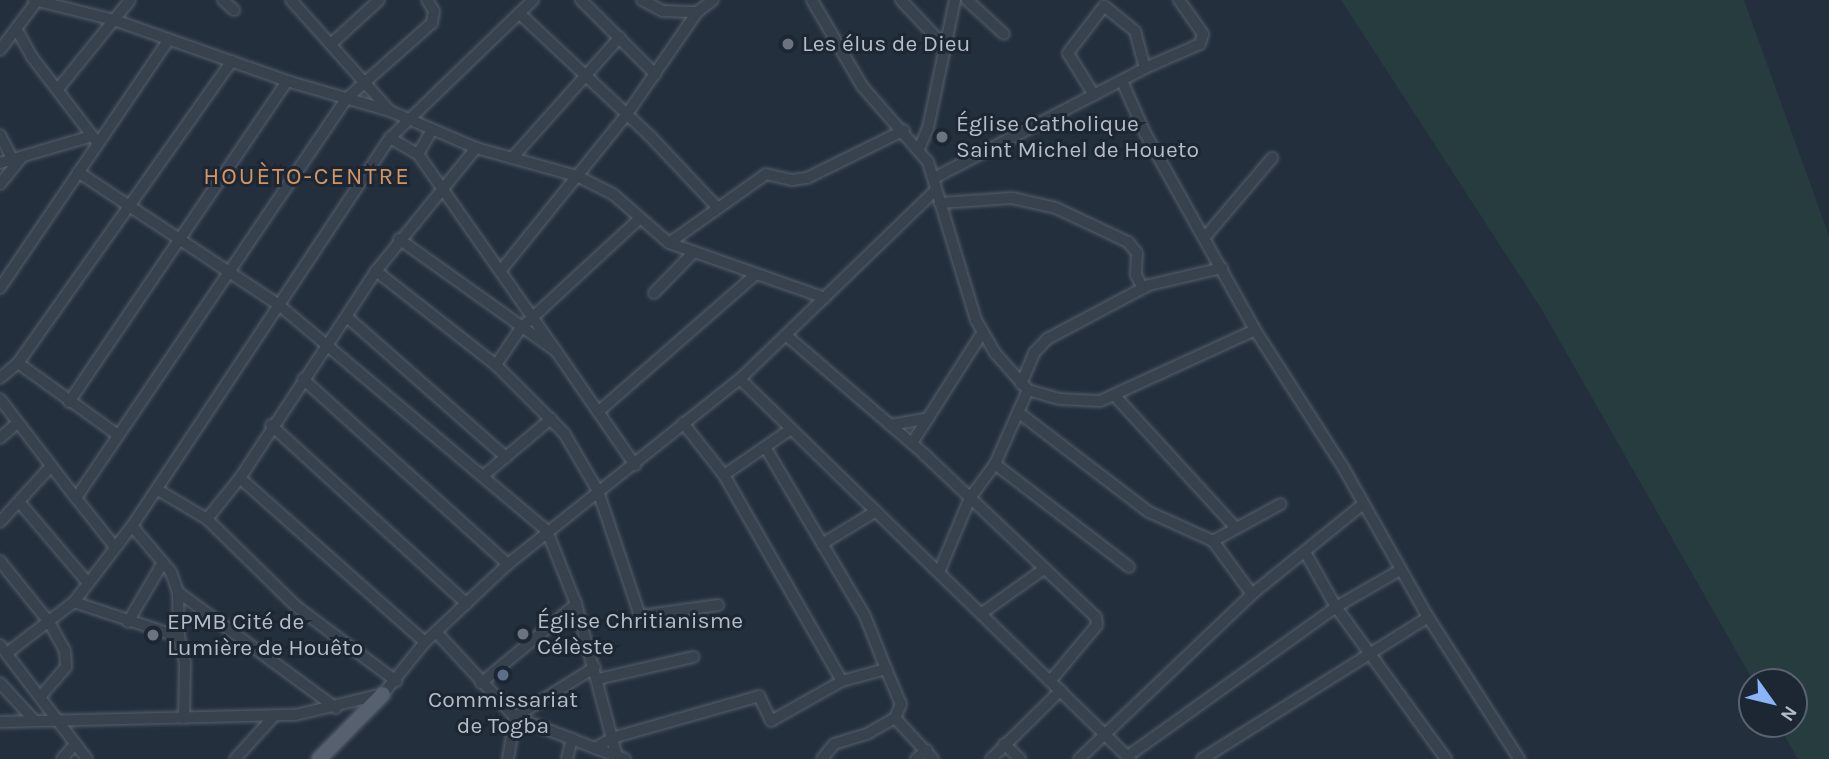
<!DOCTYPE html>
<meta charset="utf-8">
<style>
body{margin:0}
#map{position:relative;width:1829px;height:759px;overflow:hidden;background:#242f3e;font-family:Karla,sans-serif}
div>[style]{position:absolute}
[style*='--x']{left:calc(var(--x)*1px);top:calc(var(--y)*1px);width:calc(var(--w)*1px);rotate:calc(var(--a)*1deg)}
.green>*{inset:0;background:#263c3f}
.roads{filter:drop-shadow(0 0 2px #565f6c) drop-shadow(0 0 2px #565f6c)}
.minor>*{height:10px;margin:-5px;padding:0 5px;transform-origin:5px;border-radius:5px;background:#38414e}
.major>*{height:14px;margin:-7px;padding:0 7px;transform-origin:7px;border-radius:7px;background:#56606e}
.dots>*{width:19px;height:19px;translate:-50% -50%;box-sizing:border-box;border:4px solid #1d2633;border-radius:50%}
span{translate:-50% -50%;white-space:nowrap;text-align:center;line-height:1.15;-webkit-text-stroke:6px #1d2633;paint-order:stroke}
.poi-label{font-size:23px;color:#b4bcc9}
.left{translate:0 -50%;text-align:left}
.neighbourhood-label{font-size:24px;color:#d59563;letter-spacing:2px}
.north{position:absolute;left:1738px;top:668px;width:70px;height:70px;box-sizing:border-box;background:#1d2633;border:2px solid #59626f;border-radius:50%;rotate:124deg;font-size:19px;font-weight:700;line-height:28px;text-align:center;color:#b4bcc9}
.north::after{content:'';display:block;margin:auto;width:24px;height:32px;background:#8ab4f8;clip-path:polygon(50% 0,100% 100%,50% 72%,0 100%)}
</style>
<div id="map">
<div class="green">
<i style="clip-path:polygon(1341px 0,1744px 0,1829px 236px,1829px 759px,1798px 759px,1778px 724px,1794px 724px,1794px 682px,1754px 682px,1542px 310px)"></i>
</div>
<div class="roads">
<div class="minor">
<i style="--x:34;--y:0;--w:82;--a:14"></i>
<i style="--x:114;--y:20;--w:183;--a:19.4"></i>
<i style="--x:287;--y:81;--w:107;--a:16.2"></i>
<i style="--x:223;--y:0;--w:15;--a:42"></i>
<i style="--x:291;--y:0;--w:149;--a:48.3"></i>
<i style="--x:390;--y:111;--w:94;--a:23.3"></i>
<i style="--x:476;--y:148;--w:105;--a:15.5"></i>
<i style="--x:577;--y:176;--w:40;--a:26.6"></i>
<i style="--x:613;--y:194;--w:74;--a:41.2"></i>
<i style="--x:669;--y:243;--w:165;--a:19.4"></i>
<i style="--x:581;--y:0;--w:105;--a:45"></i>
<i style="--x:642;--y:0;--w:24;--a:28"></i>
<i style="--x:663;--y:11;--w:34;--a:2"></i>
<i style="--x:812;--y:0;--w:99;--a:59.8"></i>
<i style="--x:862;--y:86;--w:101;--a:49"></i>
<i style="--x:928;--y:162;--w:165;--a:73.1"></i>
<i style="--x:976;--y:320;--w:39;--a:60"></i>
<i style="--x:996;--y:354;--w:48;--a:48.4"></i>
<i style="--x:1028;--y:390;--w:32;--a:16"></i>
<i style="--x:1059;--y:399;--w:41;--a:2.8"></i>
<i style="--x:1100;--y:401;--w:170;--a:-24.6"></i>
<i style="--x:901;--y:0;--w:66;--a:46.8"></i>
<i style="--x:967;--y:0;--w:50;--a:42.6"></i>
<i style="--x:519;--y:13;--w:180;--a:43.2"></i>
<i style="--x:650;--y:136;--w:98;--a:46.7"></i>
<i style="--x:17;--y:30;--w:31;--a:61"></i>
<i style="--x:32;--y:57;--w:107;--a:52.6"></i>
<i style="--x:331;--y:44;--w:65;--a:-42.5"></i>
<i style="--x:0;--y:50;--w:60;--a:-53.1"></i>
<i style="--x:1122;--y:81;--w:57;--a:66.1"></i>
<i style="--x:1145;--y:133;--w:226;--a:60.8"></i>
<i style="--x:1255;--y:330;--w:163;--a:57.3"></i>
<i style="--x:1343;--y:467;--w:172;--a:60.5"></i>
<i style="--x:1428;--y:617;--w:169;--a:57.3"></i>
<i style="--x:58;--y:89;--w:114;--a:-51"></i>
<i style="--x:1094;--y:95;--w:49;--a:-121.8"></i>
<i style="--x:1068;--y:53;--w:59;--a:-52.5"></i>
<i style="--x:1104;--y:6;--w:40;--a:39"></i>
<i style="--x:1135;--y:31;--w:38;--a:75"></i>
<i style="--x:0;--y:135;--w:27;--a:63"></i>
<i style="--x:390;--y:138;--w:32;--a:30"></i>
<i style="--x:418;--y:154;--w:241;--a:55"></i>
<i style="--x:919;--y:149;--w:23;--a:-67"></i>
<i style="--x:928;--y:128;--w:131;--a:-78.1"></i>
<i style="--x:418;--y:154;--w:28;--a:-60"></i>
<i style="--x:514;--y:156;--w:159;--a:-48.3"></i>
<i style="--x:0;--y:163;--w:96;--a:-16.4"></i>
<i style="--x:78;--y:172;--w:241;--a:33.5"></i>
<i style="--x:279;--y:305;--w:351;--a:40.1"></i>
<i style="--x:547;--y:531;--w:79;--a:68.3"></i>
<i style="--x:576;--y:604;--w:158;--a:75"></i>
<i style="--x:934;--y:178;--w:238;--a:-27.5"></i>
<i style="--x:1145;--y:68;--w:60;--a:-23.6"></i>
<i style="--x:1200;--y:44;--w:10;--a:-73"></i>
<i style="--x:1203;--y:34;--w:42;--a:-125.2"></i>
<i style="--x:0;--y:184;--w:33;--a:-51"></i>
<i style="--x:940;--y:203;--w:72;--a:-4"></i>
<i style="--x:1012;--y:198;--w:45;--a:12.8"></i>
<i style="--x:1056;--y:208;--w:80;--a:25.3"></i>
<i style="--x:1128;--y:242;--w:14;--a:51"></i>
<i style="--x:1137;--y:253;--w:22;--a:93"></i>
<i style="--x:1136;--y:275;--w:15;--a:62"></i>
<i style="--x:1205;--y:237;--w:104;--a:-49.7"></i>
<i style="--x:399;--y:239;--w:193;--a:35.5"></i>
<i style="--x:556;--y:351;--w:139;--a:55.3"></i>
<i style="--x:669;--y:243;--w:119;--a:-35.4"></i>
<i style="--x:766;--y:174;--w:27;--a:13"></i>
<i style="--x:792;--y:180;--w:15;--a:-8"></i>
<i style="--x:807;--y:178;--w:108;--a:-26.3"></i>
<i style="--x:502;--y:269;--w:199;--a:-51.1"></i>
<i style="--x:627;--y:114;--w:124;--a:-55.5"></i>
<i style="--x:697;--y:12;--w:20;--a:-37"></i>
<i style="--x:376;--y:271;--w:152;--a:38.1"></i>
<i style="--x:496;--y:365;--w:96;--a:45"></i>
<i style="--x:564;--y:433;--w:67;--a:59.6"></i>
<i style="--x:598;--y:491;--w:132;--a:71.4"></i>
<i style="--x:640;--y:616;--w:79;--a:-8"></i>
<i style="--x:0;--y:288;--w:301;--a:-55.8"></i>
<i style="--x:654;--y:293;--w:54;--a:-45.7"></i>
<i style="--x:347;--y:317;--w:212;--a:41.4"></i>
<i style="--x:787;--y:336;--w:181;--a:40.7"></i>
<i style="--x:924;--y:454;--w:237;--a:43.5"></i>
<i style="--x:1096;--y:617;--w:8;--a:83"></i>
<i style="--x:1097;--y:625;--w:72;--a:129.9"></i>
<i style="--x:18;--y:363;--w:123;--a:35.8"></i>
<i style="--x:496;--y:365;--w:43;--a:-56.3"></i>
<i style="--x:520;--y:329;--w:162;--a:-42.7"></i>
<i style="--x:0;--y:378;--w:23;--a:-40"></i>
<i style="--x:18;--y:363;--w:370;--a:-54.7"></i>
<i style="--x:303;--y:379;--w:276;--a:42.1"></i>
<i style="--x:740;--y:379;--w:545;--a:44.26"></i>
<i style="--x:1021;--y:384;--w:34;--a:-67"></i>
<i style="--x:1034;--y:353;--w:19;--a:-47"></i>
<i style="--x:1047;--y:339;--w:115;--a:-27.9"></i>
<i style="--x:1149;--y:285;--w:75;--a:-13.1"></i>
<i style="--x:1116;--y:397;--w:176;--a:47.5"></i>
<i style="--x:0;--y:399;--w:125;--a:52.5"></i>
<i style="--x:76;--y:498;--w:482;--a:-55.9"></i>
<i style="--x:346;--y:99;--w:115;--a:-41.5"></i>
<i style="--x:432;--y:23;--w:12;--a:-81"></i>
<i style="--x:434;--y:11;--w:13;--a:-122"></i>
<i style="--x:69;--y:402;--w:388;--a:-55.8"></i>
<i style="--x:598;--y:412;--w:208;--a:-41.1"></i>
<i style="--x:1018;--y:412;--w:165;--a:37.4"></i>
<i style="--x:1149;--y:512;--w:70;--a:24.4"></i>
<i style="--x:1213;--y:541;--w:66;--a:53.7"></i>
<i style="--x:683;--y:423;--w:66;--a:51.7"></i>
<i style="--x:724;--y:475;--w:237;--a:60.2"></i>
<i style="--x:271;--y:425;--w:265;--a:42.4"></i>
<i style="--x:890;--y:425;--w:39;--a:-10"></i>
<i style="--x:0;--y:438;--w:21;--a:-41"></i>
<i style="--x:912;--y:443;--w:130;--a:-57.5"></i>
<i style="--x:995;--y:464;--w:169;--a:37.5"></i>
<i style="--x:724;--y:475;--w:81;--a:-34.5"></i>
<i style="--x:483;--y:476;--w:89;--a:-40"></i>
<i style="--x:240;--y:478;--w:247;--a:41.6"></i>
<i style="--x:158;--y:490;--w:57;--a:30.6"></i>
<i style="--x:207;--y:519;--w:126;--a:44.4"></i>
<i style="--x:297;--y:607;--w:124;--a:36.8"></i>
<i style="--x:76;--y:498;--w:63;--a:51.5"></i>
<i style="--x:20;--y:503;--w:105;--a:49.6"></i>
<i style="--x:207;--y:519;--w:53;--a:-51.2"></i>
<i style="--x:240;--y:478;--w:248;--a:-56.7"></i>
<i style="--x:376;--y:271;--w:159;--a:-50.9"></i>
<i style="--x:0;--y:522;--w:74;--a:-47.7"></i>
<i style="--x:132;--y:526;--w:60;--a:49.7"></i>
<i style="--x:171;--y:572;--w:21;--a:71"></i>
<i style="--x:178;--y:592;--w:45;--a:88.7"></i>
<i style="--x:1213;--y:541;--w:77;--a:-28.6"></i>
<i style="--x:822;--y:544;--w:63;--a:-31.4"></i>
<i style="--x:1305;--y:552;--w:63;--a:60.6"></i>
<i style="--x:1336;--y:607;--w:188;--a:54.1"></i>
<i style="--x:0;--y:561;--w:78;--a:51.2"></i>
<i style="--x:49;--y:622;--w:33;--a:61"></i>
<i style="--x:65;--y:651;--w:16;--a:86"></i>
<i style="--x:66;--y:667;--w:38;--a:131"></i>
<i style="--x:939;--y:572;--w:80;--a:-67.3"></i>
<i style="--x:970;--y:498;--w:42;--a:-53.7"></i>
<i style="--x:995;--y:464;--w:81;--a:-66"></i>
<i style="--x:178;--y:592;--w:196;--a:36.3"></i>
<i style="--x:74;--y:602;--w:111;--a:18.4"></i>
<i style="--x:179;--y:637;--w:26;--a:77"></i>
<i style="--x:185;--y:662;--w:56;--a:91"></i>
<i style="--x:982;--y:613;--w:76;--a:-35.4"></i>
<i style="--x:128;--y:622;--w:69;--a:-59.7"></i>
<i style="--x:436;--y:632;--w:116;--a:47.1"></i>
<i style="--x:515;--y:717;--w:86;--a:21.2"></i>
<i style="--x:595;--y:748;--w:20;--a:-30"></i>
<i style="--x:612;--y:738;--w:153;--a:-15.9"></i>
<i style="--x:759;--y:696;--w:28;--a:64"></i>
<i style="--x:771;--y:721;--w:81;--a:-29.4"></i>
<i style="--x:842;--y:681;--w:46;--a:-15.3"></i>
<i style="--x:886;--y:669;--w:57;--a:-111.6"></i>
<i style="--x:865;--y:616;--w:196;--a:-120.6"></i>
<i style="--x:0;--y:645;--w:143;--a:52.7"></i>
<i style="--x:7;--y:653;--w:84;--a:-37.3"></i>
<i style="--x:74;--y:602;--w:96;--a:-52.7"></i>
<i style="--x:132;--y:526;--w:466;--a:-56.4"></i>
<i style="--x:390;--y:138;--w:199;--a:-44"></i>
<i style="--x:886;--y:669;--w:38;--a:67"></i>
<i style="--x:901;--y:704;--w:15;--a:113"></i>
<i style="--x:598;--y:679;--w:98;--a:-13"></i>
<i style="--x:0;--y:683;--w:50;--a:47.4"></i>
<i style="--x:481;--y:683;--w:124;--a:-39.7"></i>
<i style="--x:0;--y:722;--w:295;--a:-1.4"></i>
<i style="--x:295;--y:715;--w:90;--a:-13.4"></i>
<i style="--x:383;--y:694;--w:67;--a:-51.1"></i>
<i style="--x:425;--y:642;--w:114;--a:-43.2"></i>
<i style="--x:508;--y:564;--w:297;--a:-38.6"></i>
<i style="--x:740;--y:379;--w:271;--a:-44"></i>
<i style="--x:1004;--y:744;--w:22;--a:43"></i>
<i style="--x:595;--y:748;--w:32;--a:20"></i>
<i style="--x:1128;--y:756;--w:256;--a:-35.6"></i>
<i style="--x:1336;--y:607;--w:74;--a:-30"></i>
<i style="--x:62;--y:759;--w:20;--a:-49"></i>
<i style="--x:235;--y:759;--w:59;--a:-47.7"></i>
<i style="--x:508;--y:759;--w:43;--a:-80.5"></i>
<i style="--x:515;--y:717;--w:94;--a:-32"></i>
<i style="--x:567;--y:759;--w:21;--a:-76"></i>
<i style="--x:822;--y:759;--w:19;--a:-51"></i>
<i style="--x:834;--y:744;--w:34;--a:-17"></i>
<i style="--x:867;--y:734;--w:32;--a:-30"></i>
<i style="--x:895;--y:718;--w:56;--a:47.2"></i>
<i style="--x:916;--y:759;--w:14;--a:-39"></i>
<i style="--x:991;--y:759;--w:98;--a:-44.6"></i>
<i style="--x:1079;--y:759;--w:239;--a:-43.6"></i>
<i style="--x:1252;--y:594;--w:143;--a:-39"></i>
<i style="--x:1202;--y:759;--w:267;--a:-32.1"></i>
</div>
<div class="major">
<i style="--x:319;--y:759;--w:91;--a:-45.4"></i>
</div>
</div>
<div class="dots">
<i style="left:788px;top:44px;background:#6b7280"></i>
<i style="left:942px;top:137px;background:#6b7280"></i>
<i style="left:523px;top:634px;background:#6b7280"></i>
<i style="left:153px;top:635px;background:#6b7280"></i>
<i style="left:503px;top:675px;background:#5c6f8a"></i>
</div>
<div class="poi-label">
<span class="left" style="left:802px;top:44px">Les élus de Dieu</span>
<span class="left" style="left:956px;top:137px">Église Catholique<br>Saint Michel de Houeto</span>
<span class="left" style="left:537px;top:634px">Église Chritianisme<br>Célèste</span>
<span class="left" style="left:167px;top:635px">EPMB Cité de<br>Lumière de Houêto</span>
<span style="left:503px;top:713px">Commissariat<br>de Togba</span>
</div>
<div class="neighbourhood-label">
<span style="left:307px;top:177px">HOUÈTO-CENTRE</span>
</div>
<div class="north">N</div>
</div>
